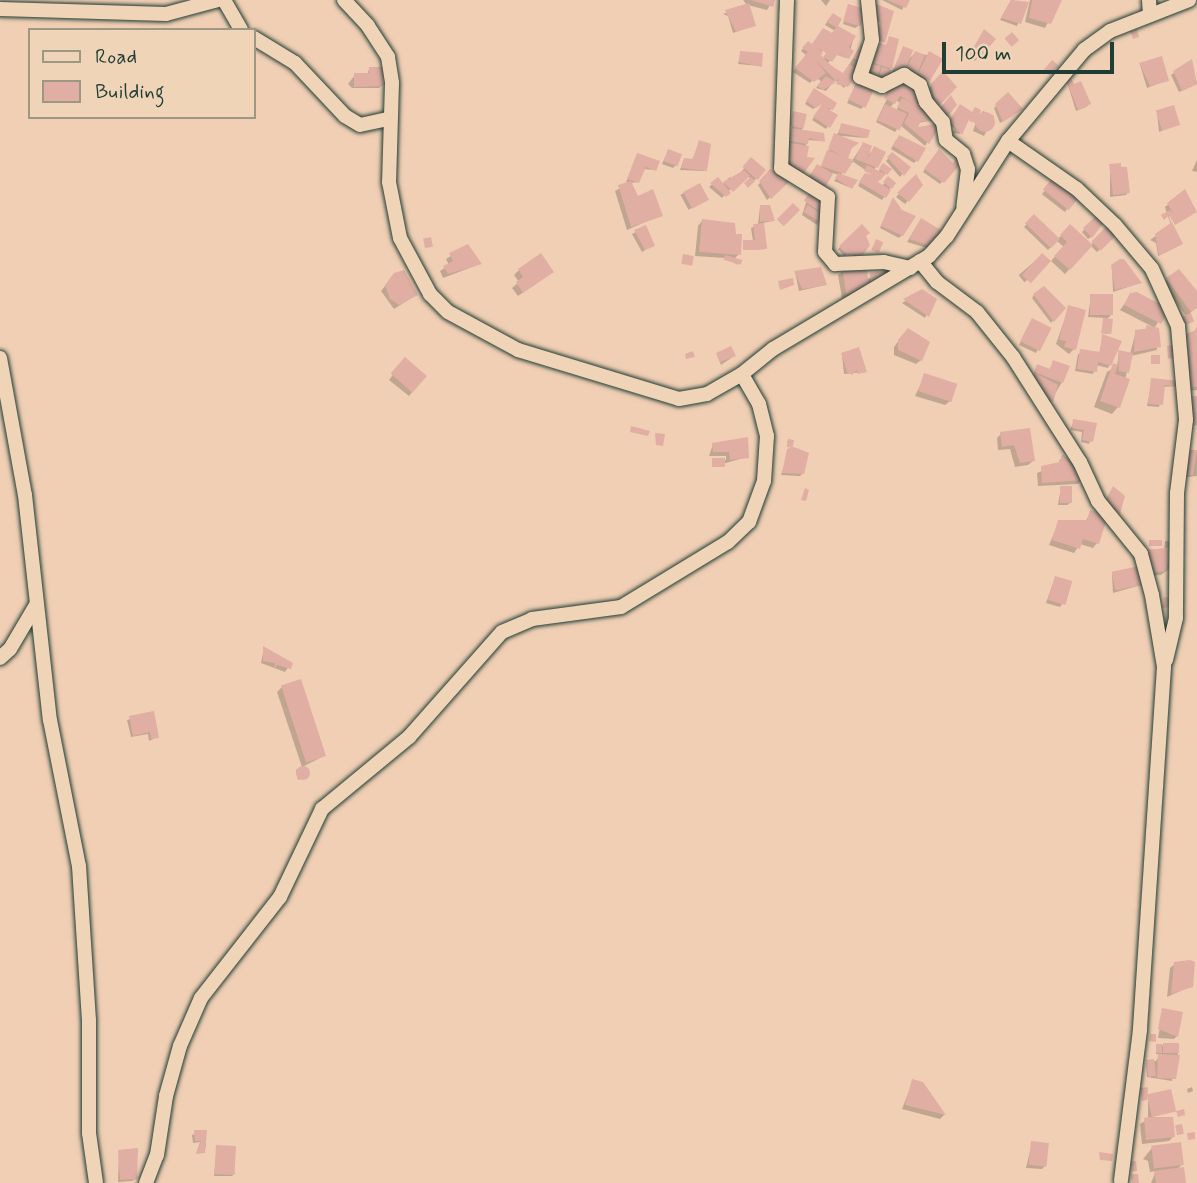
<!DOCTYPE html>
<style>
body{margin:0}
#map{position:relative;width:1197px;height:1183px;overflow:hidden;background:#f1cfb5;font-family:Mynerve,sans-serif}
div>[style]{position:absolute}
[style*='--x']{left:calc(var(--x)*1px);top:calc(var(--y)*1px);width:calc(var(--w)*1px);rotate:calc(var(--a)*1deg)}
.shadow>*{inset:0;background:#0003;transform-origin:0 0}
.building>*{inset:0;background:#e0aea3;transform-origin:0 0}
.round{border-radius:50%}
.roads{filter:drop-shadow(0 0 2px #1f3d34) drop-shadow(0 0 2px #1f3d34)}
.minor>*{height:14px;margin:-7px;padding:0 7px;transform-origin:7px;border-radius:7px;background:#f0d4b7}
span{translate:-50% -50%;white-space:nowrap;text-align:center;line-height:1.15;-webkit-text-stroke:7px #f0d4b7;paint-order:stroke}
.legend{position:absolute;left:28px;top:28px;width:228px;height:91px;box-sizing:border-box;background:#f0d4b7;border:2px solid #9c9883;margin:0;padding:9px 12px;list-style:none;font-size:21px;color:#1f3d34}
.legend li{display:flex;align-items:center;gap:14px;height:35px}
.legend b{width:35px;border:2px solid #9c9883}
.scale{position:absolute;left:942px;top:42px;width:172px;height:32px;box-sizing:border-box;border:4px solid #1f3d34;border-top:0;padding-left:9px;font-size:21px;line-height:24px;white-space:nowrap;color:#1f3d34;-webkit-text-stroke:5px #f0d4b7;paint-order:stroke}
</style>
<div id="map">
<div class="shadow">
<i style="clip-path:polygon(743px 0,773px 0,767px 10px,748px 5px,754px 25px,733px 33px,728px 16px,723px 14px,747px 5px)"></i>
<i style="clip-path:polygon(821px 0,830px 0,826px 6px)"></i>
<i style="clip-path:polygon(882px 0,907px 0,902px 10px)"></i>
<i style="clip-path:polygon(1011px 0,1026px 3px,1017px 26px,1000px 20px)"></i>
<i style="clip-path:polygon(1030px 0,1060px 0,1045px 28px,1025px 22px)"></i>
<i style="clip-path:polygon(849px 6px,858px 26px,855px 28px,843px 24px)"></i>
<i style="clip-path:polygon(evenodd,830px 17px,835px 26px,854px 37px,848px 58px,835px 54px,828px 63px,843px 75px,859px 48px,859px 62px,844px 88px,835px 80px,826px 91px,816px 88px,821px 81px,815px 77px,810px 83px,793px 72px,806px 55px,801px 51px,808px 43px,812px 46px,831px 35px,835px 31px,825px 25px,830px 17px,825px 48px,829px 50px,823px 59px,818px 55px,825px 48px)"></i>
<i style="clip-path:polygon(982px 34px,994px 39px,975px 61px,969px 56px)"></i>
<i style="clip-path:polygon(890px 38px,897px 41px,887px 80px,869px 76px,878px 48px,885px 47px)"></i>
<i style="clip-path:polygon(904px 48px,907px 61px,915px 53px,927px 55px,926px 83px,916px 77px,919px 70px,913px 76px,892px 72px)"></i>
<i style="clip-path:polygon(741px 53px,760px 66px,738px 64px)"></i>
<i style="clip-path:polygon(1191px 62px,1197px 84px,1179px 92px,1171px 75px)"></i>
<i style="clip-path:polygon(1140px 65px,1167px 80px,1147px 88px)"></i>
<i style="clip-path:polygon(369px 69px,382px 85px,379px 88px,352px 88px,348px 84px,355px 75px,367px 75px)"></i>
<i style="clip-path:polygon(943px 73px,954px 87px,934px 108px,929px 88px)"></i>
<i style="clip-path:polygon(1066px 79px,1089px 104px,1086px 107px,1076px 111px)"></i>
<i style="clip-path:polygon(856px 84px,864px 106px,861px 109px,847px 103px)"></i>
<i style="clip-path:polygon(evenodd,893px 86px,933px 120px,918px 123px,914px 130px,938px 125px,925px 146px,900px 125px,895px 132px,876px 122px,893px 86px,896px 100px,900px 103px,896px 111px,890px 108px,896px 100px)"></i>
<i style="clip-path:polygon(814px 91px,835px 104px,829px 111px,835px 115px,826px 129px,812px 120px,824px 102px,813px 109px,805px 104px)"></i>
<i style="clip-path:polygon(1008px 95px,1018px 112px,1000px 123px,994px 108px)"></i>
<i style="clip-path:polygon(960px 106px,976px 119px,983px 111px,994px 116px,984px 136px,973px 131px,976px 122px,962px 116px,966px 121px,960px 134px,952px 133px,955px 129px,948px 124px)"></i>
<i style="clip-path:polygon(1157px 112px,1178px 124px,1159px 132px)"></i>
<i style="clip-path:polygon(794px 113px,803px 128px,800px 131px,823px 141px,807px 140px,801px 173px,786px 165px)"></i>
<i style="clip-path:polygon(842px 125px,866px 138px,842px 136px,850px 148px,841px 176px,851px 188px,834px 181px,839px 175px,832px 173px,821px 188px,808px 180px,820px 168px)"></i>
<i style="clip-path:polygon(896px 140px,917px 160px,914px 163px,891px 149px)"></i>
<i style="clip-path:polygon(700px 142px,705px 171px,680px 170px,684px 159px,692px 160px)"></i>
<i style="clip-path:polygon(863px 144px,869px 154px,875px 148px,884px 153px,874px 170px,878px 172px,883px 165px,889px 170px,880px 180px,852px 161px)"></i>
<i style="clip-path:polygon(668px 151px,676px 165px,673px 168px,662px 164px)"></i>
<i style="clip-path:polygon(937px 153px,953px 165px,961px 161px,940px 184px,923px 172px)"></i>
<i style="clip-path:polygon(892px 154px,908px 167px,900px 177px,886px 161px)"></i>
<i style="clip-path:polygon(638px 155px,655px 170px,643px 169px,638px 182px,630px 183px,637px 199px,661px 215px,627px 230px,615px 191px,630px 183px,626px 182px)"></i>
<i style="clip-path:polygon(1197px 160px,1197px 172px,1192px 171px)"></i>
<i style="clip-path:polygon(749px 162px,756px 179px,746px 187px,751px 179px,745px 174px,722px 198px,709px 187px,718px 179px,722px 185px,730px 177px,734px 181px)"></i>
<i style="clip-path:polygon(1110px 166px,1128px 192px,1126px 195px,1110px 197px)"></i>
<i style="clip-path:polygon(771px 171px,788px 180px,767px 200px,758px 185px)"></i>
<i style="clip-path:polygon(915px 177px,921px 185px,905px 204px,896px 197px)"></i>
<i style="clip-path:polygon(862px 178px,882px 186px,888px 179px,894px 183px,882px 200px,858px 186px)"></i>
<i style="left:1053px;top:180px;width:29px;height:18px;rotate:38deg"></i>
<i style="left:699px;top:185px;width:17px;height:21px;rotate:62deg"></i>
<i style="clip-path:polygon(1184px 192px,1175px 224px,1172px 213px,1169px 216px,1178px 246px,1158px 256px,1156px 243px,1150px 240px,1171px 225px,1168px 216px,1162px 217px,1167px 214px,1165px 207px)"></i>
<i style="clip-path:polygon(809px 194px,826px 201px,817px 225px,802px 215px)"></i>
<i style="clip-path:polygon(892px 200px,902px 235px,899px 238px,880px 228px)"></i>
<i style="clip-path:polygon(760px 207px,773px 214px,773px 221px,763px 223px,765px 249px,743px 250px,743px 241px,753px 241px,751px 228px,758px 225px)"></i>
<i style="clip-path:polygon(1034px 217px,1058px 239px,1070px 226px,1091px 245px,1107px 228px,1114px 235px,1097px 252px,1090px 245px,1065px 274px,1051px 261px,1064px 247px,1057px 241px,1048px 250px,1024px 227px)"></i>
<i style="clip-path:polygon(1097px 217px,1091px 237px,1088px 239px,1082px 232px)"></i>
<i style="clip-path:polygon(702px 221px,739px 254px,734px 259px,738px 265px,725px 258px,695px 256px,698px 226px)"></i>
<i style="clip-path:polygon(919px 222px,930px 245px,927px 248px,907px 242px)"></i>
<i style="clip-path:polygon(645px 227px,653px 245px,642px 252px,632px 234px)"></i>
<i style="clip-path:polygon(862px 227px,868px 245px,855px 257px,852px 253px,844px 256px,838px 249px)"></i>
<i style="clip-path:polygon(467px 246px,480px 264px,443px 278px,440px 271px,449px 265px,446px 259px)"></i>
<i style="left:1042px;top:255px;width:9px;height:31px;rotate:49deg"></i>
<i style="clip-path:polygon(1112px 267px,1140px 283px,1113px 292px)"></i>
<i style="clip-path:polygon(519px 270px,552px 272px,518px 296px,512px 288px,519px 282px,514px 275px)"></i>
<i style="clip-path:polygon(843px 271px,867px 279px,891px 271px,864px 294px,842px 298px,838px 275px)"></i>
<i style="clip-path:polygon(795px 272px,825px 285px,799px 291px)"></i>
<i style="clip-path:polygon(390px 280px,416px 295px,394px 309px,381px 291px)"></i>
<i style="clip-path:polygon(1167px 280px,1197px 295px,1197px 307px,1190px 313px,1192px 321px,1185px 323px,1186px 316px,1163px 284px)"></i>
<i style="clip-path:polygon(922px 291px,935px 299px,925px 318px,902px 303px)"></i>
<i style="clip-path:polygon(1034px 295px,1064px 308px,1051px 323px,1032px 298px)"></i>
<i style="clip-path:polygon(1091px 295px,1111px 315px,1106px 320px,1108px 334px,1101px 333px,1106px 318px,1088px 317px)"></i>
<i style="clip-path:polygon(1131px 295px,1166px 310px,1155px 327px,1157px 350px,1131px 356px,1118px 407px,1112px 414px,1094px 407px,1107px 372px,1117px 366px,1119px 352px,1130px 354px,1136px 331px,1153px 327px,1120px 310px)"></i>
<i style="clip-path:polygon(1069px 307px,1074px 349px,1069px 354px,1056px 344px)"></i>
<i style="clip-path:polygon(1030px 323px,1049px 329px,1036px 353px,1019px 345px)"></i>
<i style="clip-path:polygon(1197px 330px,1197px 390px,1187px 391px,1184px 335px)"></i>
<i style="clip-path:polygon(903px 335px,921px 360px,916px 364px,894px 355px,894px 347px)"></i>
<i style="clip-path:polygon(1103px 336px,1119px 342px,1108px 368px,1096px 365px,1093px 374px,1075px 371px,1078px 354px,1099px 354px)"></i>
<i style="clip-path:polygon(717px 355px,734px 356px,721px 365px)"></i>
<i style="clip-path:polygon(842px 355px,865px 372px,844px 374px)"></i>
<i style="clip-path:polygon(1054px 362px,1062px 382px,1049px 404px,1033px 375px,1038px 366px,1049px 370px)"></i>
<i style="clip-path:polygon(401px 364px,413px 391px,409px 396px,389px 380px)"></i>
<i style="clip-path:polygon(925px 375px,950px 401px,945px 405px,915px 396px)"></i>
<i style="clip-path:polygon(1152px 380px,1177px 386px,1163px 387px,1159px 407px,1147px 406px)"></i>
<i style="clip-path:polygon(1074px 421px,1095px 424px,1089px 444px,1081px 442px,1082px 432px,1070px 430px)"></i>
<i style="clip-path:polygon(1001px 434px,1033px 461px,1028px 465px,1015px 467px,1010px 449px,998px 450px,997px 438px)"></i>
<i style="clip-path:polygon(787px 441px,792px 441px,790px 450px,803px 473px,800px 476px,781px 475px,790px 448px)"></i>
<i style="clip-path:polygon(713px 444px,747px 457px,712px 467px,713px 460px,726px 460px,726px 456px,709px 456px)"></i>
<i style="clip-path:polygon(1190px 452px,1197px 452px,1197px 476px,1186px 477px)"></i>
<i style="clip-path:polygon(1063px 455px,1081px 470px,1082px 479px,1078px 484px,1038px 486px,1037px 473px,1057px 465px)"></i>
<i style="clip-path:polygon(1061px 487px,1070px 503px,1067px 505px,1058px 505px)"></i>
<i style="clip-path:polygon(1091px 512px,1097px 543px,1093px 548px,1080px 544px,1074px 553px,1049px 545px,1059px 522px,1085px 522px)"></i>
<i style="clip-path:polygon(1165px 541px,1172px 541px,1170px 568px,1161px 575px,1144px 576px,1164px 550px)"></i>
<i style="clip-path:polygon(1112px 574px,1141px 585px,1113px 593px)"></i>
<i style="clip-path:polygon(1055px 578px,1062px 604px,1060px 607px,1046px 603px)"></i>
<i style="clip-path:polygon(264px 648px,291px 663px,285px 672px,261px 663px)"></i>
<i style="clip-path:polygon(282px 687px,324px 756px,304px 766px,309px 774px,298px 780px,296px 770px,302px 767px,277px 692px)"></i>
<i style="clip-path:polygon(152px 713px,157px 737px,149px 741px,148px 734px,131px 737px,127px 720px)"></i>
<i style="clip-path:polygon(1175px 964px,1191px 986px,1167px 997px,1170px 968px)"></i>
<i style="clip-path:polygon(1163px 1010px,1177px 1036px,1174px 1039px,1158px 1038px)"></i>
<i style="clip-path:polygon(1163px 1045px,1178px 1053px,1172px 1081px,1147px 1077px,1146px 1063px,1156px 1061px,1161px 1054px,1156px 1054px,1156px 1046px)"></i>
<i style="clip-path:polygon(913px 1081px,922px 1083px,944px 1115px,940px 1119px,902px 1109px)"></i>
<i style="clip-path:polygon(1192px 1087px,1193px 1091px,1188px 1093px,1187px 1089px)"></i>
<i style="clip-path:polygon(1148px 1097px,1174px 1111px,1152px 1117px,1173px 1137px,1169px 1141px,1142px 1144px,1140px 1124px,1148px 1119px)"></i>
<i style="clip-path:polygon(205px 1131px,206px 1147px,196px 1154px,200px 1142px,193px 1143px,192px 1135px)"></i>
<i style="clip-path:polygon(1032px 1143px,1045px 1166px,1042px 1169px,1026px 1168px)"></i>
<i style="clip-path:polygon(217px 1147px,235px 1173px,232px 1176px,214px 1176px)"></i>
<i style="clip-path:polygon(1152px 1148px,1182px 1164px,1177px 1170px,1185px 1183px,1151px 1183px,1156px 1171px,1150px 1172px,1148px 1161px,1143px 1159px)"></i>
<i style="clip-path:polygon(119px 1151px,135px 1179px,132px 1181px,118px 1182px)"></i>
</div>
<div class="building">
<i style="clip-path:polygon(751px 0,775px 0,773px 7px)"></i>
<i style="clip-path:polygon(887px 0,910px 0,906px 8px)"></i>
<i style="clip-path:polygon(1011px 0,1029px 2px,1021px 24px,1001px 18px)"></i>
<i style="clip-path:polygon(1032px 0,1062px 0,1051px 24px,1029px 18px)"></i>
<i style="clip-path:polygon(749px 3px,756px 26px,736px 32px,725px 10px)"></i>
<i style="clip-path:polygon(873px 3px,894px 11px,885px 43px,875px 39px,880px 23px,871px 15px)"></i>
<i style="left:848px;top:4px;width:18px;height:18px;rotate:16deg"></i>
<i style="clip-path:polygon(833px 13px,842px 19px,838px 26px,856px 36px,849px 47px,854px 51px,849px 59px,835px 50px,848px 59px,837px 55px,832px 62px,823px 57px,826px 53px,815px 46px,823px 52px,821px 55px,830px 65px,843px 73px,849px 64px,859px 71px,848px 87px,836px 84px,840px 77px,836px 81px,816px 61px,826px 73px,814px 82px,795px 68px,808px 52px,802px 48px,808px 41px,812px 44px,823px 28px,832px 33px,836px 27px,827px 22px)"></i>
<i style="clip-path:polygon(984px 29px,996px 39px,979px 59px,971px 52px)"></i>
<i style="clip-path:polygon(1137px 29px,1139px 37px,1133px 39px,1130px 31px)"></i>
<i style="left:1012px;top:32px;width:11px;height:10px;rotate:49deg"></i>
<i style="clip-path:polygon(889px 36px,899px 39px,892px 69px,874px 63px,880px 43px,886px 45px)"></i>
<i style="left:861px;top:43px;width:9px;height:17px;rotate:27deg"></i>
<i style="left:903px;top:46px;width:11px;height:26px;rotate:22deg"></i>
<i style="clip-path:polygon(740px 51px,763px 53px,762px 67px,739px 62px)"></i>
<i style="clip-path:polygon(915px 51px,925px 55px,917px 74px,907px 68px)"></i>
<i style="clip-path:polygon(929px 51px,943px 59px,930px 81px,918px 74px)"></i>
<i style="clip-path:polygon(1162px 56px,1169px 81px,1150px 86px,1139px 63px)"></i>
<i style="clip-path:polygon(1192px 59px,1197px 84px,1182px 91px,1173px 71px)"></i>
<i style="left:1052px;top:60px;width:8px;height:13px;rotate:40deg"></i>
<i style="left:872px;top:64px;width:9px;height:12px;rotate:13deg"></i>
<i style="clip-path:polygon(369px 67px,383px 67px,383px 86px,354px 87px,354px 73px,369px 73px)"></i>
<i style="left:882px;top:67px;width:10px;height:11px;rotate:17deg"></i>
<i style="clip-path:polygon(943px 71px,957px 87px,937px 108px,931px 84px)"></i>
<i style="clip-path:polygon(826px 76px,836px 82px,823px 90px,817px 86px)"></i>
<i style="clip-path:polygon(1070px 76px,1074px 84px,1081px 81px,1091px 104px,1078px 110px,1065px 78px)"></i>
<i style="clip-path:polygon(908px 78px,920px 100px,918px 105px,900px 96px,895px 104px,884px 98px,888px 88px)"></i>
<i style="left:858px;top:79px;width:19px;height:23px;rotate:25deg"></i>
<i style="clip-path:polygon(814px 88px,837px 103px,833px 110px,826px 108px,838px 115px,830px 128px,813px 117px,822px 104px,816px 108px,806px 101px)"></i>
<i style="clip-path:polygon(1008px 92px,1023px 109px,1003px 122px,995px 104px)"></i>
<i style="clip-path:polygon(951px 95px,957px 105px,948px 116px,939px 109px)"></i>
<i style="clip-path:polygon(902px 98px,928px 109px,935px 121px,921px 121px,918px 127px,942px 123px,929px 144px,904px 123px,909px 113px,897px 107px)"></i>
<i style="left:885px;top:104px;width:24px;height:18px;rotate:24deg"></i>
<i style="clip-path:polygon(960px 104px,972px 112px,975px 107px,981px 110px,976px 123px,969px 121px,972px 113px,962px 135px,949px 121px)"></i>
<i style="left:1174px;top:105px;width:21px;height:19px;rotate:73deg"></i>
<i style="left:793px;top:111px;width:14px;height:15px;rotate:12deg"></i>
<i class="round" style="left:975px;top:112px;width:20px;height:20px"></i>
<i style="clip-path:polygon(841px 123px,870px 130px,868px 138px,839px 133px)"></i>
<i style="clip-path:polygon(791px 128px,824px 133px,825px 142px,809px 138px,808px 144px,790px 141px)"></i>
<i style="clip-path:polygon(834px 133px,859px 143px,852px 148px,848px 158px,854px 160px,845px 174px,821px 166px,827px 150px,841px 155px,828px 149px)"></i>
<i style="clip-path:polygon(899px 135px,926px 148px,918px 162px,893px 146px)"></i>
<i style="clip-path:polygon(699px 140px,711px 144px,707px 171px,681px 168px,684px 158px,693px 159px)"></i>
<i style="clip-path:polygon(863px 142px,872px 146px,867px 160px,874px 146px,886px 152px,878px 168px,855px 159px)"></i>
<i style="clip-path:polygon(791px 143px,809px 146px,807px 157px,815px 158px,803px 174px,788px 162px)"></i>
<i style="left:668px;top:149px;width:15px;height:13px;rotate:20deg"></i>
<i style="clip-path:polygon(939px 149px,953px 163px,958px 157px,963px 161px,944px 183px,924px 169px)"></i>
<i style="clip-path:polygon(892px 152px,911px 167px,904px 176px,887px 157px)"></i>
<i style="clip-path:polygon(637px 153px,660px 161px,656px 171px,646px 167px,639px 183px,627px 179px)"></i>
<i style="left:751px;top:157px;width:20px;height:13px;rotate:41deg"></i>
<i style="clip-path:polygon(883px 163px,892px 169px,887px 175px,879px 169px)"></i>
<i style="clip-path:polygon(1121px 163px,1121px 167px,1127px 167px,1130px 193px,1113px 195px,1109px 164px)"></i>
<i style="left:817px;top:164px;width:19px;height:15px;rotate:32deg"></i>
<i style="clip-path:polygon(867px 165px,877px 170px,875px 174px,877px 170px,885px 174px,878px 182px,891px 190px,886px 198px,859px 182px,865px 173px,873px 175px,864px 171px)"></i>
<i style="clip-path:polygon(770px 169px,791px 180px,771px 199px,759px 181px)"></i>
<i style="clip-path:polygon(744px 170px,750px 176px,733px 192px,723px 182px)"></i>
<i style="clip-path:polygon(838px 173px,858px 180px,852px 189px,835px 178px)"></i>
<i style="clip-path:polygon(916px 174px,923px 185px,909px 202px,897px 193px)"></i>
<i style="clip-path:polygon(888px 176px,896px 183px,892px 189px,883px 182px)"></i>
<i style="clip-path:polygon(718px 177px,731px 193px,726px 197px,710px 183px)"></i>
<i style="clip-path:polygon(751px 177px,755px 181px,748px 188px,744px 183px)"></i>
<i style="left:1053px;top:177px;width:33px;height:16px;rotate:39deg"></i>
<i style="clip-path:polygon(631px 181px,638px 196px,653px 189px,663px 216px,631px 227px,618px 185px)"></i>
<i style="left:700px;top:183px;width:19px;height:19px;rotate:62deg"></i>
<i style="left:812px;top:189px;width:19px;height:14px;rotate:35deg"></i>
<i style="clip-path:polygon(1185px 189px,1197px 212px,1175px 225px,1169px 215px,1164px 220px,1161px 215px,1170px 210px,1174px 215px,1167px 203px)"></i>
<i style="clip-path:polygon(893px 197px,902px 210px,916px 216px,903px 236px,881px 226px)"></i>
<i style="left:793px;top:203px;width:10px;height:23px;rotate:45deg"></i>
<i style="clip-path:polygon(760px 205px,770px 205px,775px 221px,760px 222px)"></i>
<i style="left:808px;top:205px;width:20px;height:8px;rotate:33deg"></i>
<i style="left:1034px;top:214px;width:36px;height:13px;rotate:44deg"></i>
<i style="clip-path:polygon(1097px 215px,1104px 222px,1092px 238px,1083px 228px)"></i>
<i style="clip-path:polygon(921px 218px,941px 230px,931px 246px,909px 239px)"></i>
<i style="clip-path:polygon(702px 219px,735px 223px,736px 234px,742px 234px,741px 255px,699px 252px)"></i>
<i style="clip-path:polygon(1172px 222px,1183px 244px,1159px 256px,1155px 234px)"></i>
<i style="left:764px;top:223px;width:26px;height:11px;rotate:83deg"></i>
<i style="clip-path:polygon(862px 224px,870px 233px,866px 236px,870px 245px,863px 255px,847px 255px,839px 246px)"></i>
<i style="clip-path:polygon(1070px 224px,1093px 245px,1070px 270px,1054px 256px,1067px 242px,1060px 235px)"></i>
<i style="clip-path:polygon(646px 225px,655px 246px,645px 250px,634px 230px)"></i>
<i style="left:1107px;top:226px;width:13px;height:22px;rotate:45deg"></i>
<i style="left:431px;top:237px;width:10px;height:8px;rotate:79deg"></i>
<i style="left:876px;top:239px;width:8px;height:12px;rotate:23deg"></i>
<i style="left:743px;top:240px;width:13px;height:10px"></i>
<i style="clip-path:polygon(468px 244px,482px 264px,448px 274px,443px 266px,453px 261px,449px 253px)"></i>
<i style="clip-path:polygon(541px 253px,554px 272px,523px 293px,516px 282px,523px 277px,518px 269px)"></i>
<i style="left:1042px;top:253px;width:12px;height:30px;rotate:42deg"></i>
<i style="left:683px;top:254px;width:11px;height:10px;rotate:10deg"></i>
<i style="left:725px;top:255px;width:18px;height:5px;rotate:16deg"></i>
<i style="clip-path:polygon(1120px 259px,1124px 259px,1142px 283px,1115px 290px,1111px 265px)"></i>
<i style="left:866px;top:265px;width:26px;height:24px;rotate:81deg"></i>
<i style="clip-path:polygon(821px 267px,827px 285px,802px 289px,794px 271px)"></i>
<i style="clip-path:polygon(1179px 269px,1197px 291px,1197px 308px,1191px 312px,1166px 278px)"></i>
<i style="clip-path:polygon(404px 270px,418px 295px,399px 305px,390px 299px,385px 285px,394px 273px)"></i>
<i style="clip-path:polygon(892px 270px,893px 275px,871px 286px,870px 273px)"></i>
<i style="clip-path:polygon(793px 278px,794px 285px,780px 290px,778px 281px)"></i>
<i style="clip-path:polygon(1044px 286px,1066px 308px,1054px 322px,1033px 294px)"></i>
<i style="clip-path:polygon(922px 289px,937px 299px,929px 317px,903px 299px)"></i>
<i style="clip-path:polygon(1137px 292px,1169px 309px,1161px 324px,1124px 305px,1130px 293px)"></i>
<i style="left:1090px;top:294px;width:23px;height:21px"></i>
<i style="clip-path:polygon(1068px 305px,1086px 310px,1076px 350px,1064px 347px,1066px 341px,1059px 340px)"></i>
<i style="left:1191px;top:313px;width:9px;height:9px;rotate:69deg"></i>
<i style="left:1032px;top:318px;width:22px;height:26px;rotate:27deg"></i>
<i style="left:1103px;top:318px;width:10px;height:15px;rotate:6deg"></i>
<i style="clip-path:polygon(1146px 325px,1159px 328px,1161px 347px,1134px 352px,1135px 330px,1146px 329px)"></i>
<i style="clip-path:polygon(1197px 326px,1197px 387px,1191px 387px,1183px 334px,1194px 332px)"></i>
<i style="clip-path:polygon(908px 328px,930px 342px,922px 361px,898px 350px,898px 340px)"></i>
<i style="clip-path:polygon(1102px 334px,1122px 341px,1111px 366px,1098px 362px,1097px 372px,1077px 369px,1080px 349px,1100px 352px)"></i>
<i style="left:1176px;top:345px;width:13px;height:9px;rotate:86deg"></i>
<i style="clip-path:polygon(731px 346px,736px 356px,720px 362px,716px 353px)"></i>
<i style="clip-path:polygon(859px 347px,867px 372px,858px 374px,857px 370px,852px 375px,847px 372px,841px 353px)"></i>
<i style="clip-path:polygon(1118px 350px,1133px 353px,1129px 373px,1119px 371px)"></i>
<i style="clip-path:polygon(693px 351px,695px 357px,686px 359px,685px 354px)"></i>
<i style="left:1151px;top:355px;width:9px;height:9px"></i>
<i style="left:405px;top:357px;width:29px;height:22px;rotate:41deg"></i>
<i style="clip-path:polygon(1053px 360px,1070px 366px,1063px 383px,1034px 372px,1037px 364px,1050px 369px)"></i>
<i style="clip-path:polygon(1113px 363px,1118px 365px,1115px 374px,1130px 379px,1120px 408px,1100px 401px)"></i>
<i style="left:924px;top:373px;width:35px;height:19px;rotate:18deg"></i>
<i style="clip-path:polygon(1035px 373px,1058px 385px,1053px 402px,1034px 392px,1031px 381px)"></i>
<i style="clip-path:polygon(1151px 378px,1179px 381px,1178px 387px,1165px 385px,1163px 405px,1148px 404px)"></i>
<i style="clip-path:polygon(1197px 396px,1197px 425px,1190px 426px,1188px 397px)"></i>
<i style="clip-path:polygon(1073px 419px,1097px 423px,1093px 442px,1082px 440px,1084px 430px,1072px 428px)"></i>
<i style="clip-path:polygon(631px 426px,650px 431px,648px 436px,630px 432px)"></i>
<i style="clip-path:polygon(1030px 428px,1035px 461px,1020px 463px,1014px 445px,1002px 447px,1000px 432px)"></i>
<i style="clip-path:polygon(655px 433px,665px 434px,663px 446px,656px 445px)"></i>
<i style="clip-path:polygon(748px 437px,749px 458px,730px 460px,729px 452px,713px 452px,712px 443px)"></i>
<i style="left:788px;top:439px;width:6px;height:8px;rotate:9deg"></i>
<i style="clip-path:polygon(794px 447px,809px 453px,804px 474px,782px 473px,787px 449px)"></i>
<i style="clip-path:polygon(1189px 450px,1197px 450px,1193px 475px,1188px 475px)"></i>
<i style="clip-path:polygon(1062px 454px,1084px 480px,1042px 483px,1041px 466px,1060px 462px)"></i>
<i style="left:712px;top:458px;width:13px;height:9px"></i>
<i style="left:1060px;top:486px;width:12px;height:17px"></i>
<i style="clip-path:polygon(1113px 486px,1125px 496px,1120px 514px,1104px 503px)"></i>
<i style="clip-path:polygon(805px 488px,809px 490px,806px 501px,801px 500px)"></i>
<i style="clip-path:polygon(1090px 510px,1108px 515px,1099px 544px,1083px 539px,1080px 549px,1052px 540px,1058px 520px,1087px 520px)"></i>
<i style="left:1162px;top:540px;width:6px;height:13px;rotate:90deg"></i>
<i style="clip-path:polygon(1175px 547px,1177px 564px,1167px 565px,1167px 571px,1148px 573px,1146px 550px)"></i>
<i style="left:1139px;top:566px;width:19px;height:28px;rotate:78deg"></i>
<i style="left:1055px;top:576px;width:18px;height:25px;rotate:16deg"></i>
<i style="clip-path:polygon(1164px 597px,1171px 598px,1169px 607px,1162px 608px)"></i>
<i style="clip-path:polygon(263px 646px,293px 663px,291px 669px,277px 665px,274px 669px,275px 663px,263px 661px)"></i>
<i style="left:301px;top:679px;width:81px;height:21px;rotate:72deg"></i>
<i style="clip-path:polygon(154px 711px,159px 738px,151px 739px,150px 732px,133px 736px,129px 716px)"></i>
<i class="round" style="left:296px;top:766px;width:14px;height:14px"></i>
<i style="clip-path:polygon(1190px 960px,1195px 962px,1193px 987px,1171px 994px,1174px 962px)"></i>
<i style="clip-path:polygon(1162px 1008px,1183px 1012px,1178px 1037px,1158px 1029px)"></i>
<i style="clip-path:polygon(1150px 1034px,1156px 1034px,1156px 1042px,1149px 1041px)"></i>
<i style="left:1163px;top:1043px;width:16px;height:10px"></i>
<i style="left:1156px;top:1044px;width:6px;height:9px"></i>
<i style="clip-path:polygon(1158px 1054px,1180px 1055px,1176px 1079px,1157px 1078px)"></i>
<i style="left:1154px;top:1059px;width:17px;height:8px;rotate:83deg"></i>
<i style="clip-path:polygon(912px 1079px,923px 1082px,946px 1115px,905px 1105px)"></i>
<i style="clip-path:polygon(1148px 1087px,1147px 1100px,1142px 1101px,1140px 1088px)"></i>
<i style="left:1171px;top:1089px;width:23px;height:25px;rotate:77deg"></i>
<i style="clip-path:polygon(1184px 1109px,1185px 1115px,1178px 1117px,1176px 1111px)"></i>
<i style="clip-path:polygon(1149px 1117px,1173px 1117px,1175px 1137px,1146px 1140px,1144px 1118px)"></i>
<i style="left:1182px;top:1124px;width:10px;height:7px;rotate:79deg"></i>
<i style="clip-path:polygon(194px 1130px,207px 1130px,205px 1153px,196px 1154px,201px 1141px,195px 1141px)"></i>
<i style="clip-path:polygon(1195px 1132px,1195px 1139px,1188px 1140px,1187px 1133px)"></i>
<i style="left:1031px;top:1141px;width:18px;height:24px;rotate:6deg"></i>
<i style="left:1181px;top:1142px;width:23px;height:30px;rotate:83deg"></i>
<i style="left:216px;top:1145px;width:20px;height:29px;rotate:3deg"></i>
<i style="clip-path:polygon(138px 1148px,137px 1179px,120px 1180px,118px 1150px)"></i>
<i style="clip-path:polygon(1099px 1152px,1113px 1154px,1112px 1161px,1100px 1160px)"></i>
<i style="left:1136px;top:1161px;width:10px;height:5px;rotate:84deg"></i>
<i style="clip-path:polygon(1184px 1167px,1186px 1183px,1156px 1183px,1154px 1171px)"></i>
<i style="clip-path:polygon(1131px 1174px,1138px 1174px,1139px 1183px,1132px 1183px)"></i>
</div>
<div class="roads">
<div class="minor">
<i style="--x:224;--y:0;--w:34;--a:60"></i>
<i style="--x:344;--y:0;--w:35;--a:47"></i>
<i style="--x:368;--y:26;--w:37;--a:57"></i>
<i style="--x:388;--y:57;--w:26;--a:81"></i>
<i style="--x:392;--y:83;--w:99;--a:91.7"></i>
<i style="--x:389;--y:182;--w:57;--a:78.9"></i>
<i style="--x:400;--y:238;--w:64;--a:61.8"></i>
<i style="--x:430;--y:294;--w:25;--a:45"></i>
<i style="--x:448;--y:312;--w:80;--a:28.5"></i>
<i style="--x:518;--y:350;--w:168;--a:16.9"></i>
<i style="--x:679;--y:399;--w:28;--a:-10"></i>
<i style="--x:707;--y:394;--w:40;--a:-29.7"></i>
<i style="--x:742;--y:374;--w:40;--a:-39"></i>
<i style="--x:773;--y:349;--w:182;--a:-30.8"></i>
<i style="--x:929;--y:256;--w:27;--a:-48"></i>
<i style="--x:947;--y:236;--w:113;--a:-57.3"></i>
<i style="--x:1008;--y:141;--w:119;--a:-50.1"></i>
<i style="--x:1084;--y:50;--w:32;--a:-36"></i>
<i style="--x:1110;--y:31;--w:85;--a:-21.4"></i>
<i style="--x:787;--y:0;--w:168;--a:92"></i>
<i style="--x:781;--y:168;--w:55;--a:31.7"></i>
<i style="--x:828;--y:197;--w:55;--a:93.1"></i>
<i style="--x:825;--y:252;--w:16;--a:50"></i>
<i style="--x:835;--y:264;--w:49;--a:-2.3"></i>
<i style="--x:884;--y:262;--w:27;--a:13"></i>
<i style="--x:868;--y:0;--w:40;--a:84.3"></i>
<i style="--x:872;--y:40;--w:39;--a:108"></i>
<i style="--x:860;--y:77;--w:24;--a:22"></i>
<i style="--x:882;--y:86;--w:25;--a:-27"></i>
<i style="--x:904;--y:75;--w:19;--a:32"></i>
<i style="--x:920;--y:85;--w:18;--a:71"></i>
<i style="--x:926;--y:102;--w:26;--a:50"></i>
<i style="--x:943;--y:122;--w:18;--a:81"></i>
<i style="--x:946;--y:140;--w:22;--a:39"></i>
<i style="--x:963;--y:154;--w:16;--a:72"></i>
<i style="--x:968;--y:169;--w:38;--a:97"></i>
<i style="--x:1149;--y:0;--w:14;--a:86"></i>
<i style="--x:0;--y:9;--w:166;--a:1.7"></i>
<i style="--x:166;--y:14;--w:54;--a:-15.1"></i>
<i style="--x:254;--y:38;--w:48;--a:31.4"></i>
<i style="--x:295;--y:63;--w:73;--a:46.7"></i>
<i style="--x:345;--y:116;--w:17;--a:31"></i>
<i style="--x:360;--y:125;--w:29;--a:-12"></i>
<i style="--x:1008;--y:141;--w:84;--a:34.8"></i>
<i style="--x:1077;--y:189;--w:52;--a:43.5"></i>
<i style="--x:1115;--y:225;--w:57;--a:49.9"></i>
<i style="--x:1152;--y:269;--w:63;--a:65.5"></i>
<i style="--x:1178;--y:326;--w:94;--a:85.1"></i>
<i style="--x:1186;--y:420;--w:74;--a:97"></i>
<i style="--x:1177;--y:493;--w:125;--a:90.5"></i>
<i style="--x:1176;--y:618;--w:43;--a:103.4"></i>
<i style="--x:920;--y:261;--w:27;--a:51"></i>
<i style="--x:937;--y:282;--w:50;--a:36.9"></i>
<i style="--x:977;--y:312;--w:58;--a:51.3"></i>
<i style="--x:1013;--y:357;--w:125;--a:57.5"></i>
<i style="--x:1080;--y:462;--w:43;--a:65.2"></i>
<i style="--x:1098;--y:501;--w:68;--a:50.9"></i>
<i style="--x:1141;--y:554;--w:42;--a:75"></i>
<i style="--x:1152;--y:595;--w:73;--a:80.5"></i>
<i style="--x:1164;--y:667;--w:364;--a:93.8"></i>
<i style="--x:1140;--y:1030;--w:152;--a:97.2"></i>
<i style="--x:0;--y:358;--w:139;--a:79.7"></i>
<i style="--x:25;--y:495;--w:226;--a:83.7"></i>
<i style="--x:50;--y:720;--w:149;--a:78.8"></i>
<i style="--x:79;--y:866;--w:154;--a:86.3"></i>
<i style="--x:89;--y:1020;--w:113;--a:90"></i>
<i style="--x:89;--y:1133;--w:50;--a:82"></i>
<i style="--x:0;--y:658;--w:13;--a:-42"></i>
<i style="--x:10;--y:649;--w:51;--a:-59.4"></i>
<i style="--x:146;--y:1183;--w:30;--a:-69"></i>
<i style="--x:157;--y:1155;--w:60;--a:-81.3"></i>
<i style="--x:166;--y:1096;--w:52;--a:-74.4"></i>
<i style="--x:180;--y:1046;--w:52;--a:-66.4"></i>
<i style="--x:201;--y:998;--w:128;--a:-52"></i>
<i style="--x:280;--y:897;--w:98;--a:-64.5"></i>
<i style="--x:322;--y:809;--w:113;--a:-39.6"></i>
<i style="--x:409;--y:737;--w:140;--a:-48.5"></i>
<i style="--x:502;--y:632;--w:33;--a:-23"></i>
<i style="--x:532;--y:619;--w:90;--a:-7.7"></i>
<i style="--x:621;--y:607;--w:125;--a:-31.3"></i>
<i style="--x:728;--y:542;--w:29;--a:-44"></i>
<i style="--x:749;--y:522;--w:44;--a:-69.9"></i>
<i style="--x:764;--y:481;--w:45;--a:-86.2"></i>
<i style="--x:767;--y:436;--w:33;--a:-104"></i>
<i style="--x:759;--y:404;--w:34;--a:-120"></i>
</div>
</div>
<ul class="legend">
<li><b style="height:9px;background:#f0d4b7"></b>Road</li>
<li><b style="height:19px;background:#e0aea3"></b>Building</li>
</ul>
<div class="scale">100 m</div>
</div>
